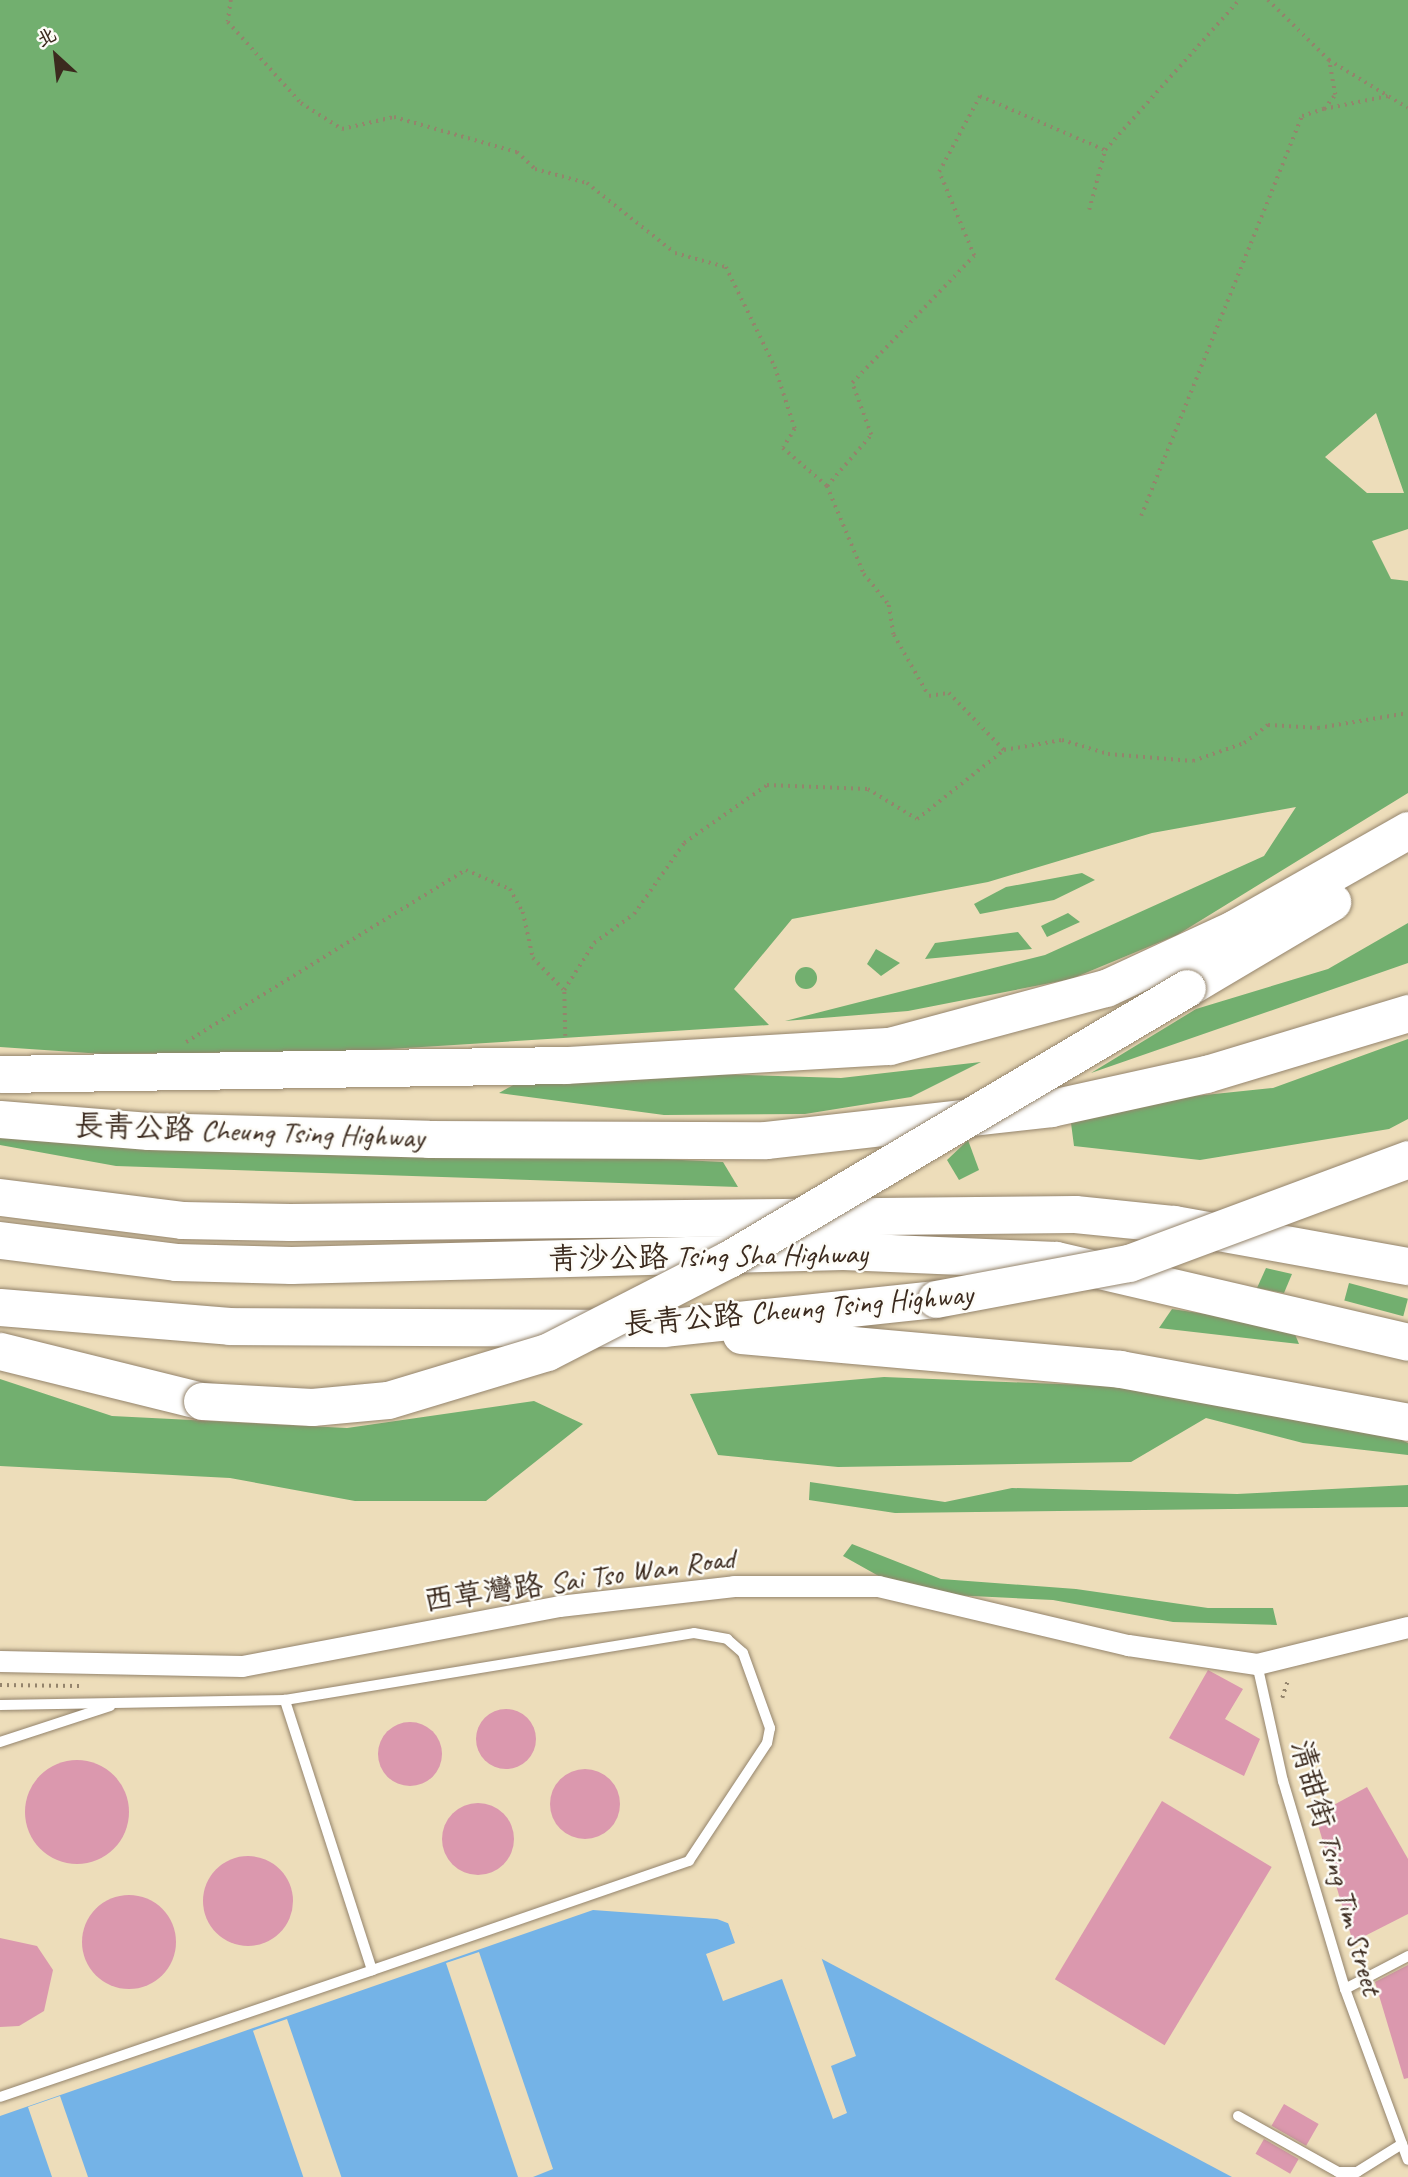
<!DOCTYPE html>
<meta charset="utf-8">
<style>
body{margin:0}
#map{position:relative;width:1408px;height:2177px;overflow:hidden;background:#edddba;font-family:Caveat,"LXGW WenKai TC",sans-serif}
div>[style]{position:absolute}
[style*='--x']{left:calc(var(--x)*1px);top:calc(var(--y)*1px);width:calc(var(--w)*1px);rotate:calc(var(--a)*1deg)}
.forest>*{inset:0;background:#72af6f;transform-origin:0 0}
.round{border-radius:50%}
.water>*{inset:0;background:#74b3e7}
.pier>*{inset:0;background:#edddba;transform-origin:0 0}
.building>*{inset:0;background:#db98ae;transform-origin:0 0}
.path>*{height:3.5px;margin-top:-1.75px;transform-origin:0;background:repeating-linear-gradient(90deg,#94846c 0 2px,transparent 0 7px)}
.roads{filter:drop-shadow(0 0 2px #94846c) drop-shadow(0 0 2px #94846c)}
.lane>*{height:10px;margin:-5px;padding:0 5px;transform-origin:5px;border-radius:5px;background:#fff}
.street>*{height:21px;margin:-10.5px;padding:0 10.5px;transform-origin:10.5px;border-radius:10.5px;background:#fff}
.highway>*{height:37px;margin:-18.5px;padding:0 18.5px;transform-origin:18.5px;border-radius:18.5px;background:#fff}
.bridges{filter:drop-shadow(0 0 2px #94846c) drop-shadow(0 0 2px #94846c)}
.highway-bridge>*{height:37px;margin:-18.5px;padding:0 18.5px;transform-origin:18.5px;border-radius:18.5px;background:#fff}
span{translate:-50% -50%;white-space:nowrap;text-align:center;line-height:1.15;-webkit-text-stroke:5px #fdfcf7;paint-order:stroke}
.street-label{font-size:30px;color:#3b2a1e}
.north{position:absolute;left:21px;top:21px;width:70px;height:70px;-webkit-text-stroke:5px #fdfcf7;paint-order:stroke;rotate:333deg;font-size:19px;font-weight:700;line-height:28px;text-align:center;color:#3b2a1e}
.north::after{content:'';display:block;margin:auto;width:24px;height:32px;background:#3b2a1e;clip-path:polygon(50% 0,100% 100%,50% 72%,0 100%)}
</style>
<div id="map">
<div class="forest">
<i style="clip-path:polygon(evenodd,0 0,1408px 0,1408px 529px,1372px 541px,1391px 579px,1408px 581px,1408px 793px,1177px 935px,1071px 979px,908px 1011px,785px 1021px,1045px 955px,1264px 856px,1296px 807px,1152px 833px,988px 882px,792px 919px,734px 989px,769px 1025px,358px 1051px,103px 1054px,0 1047px,0 0,1376px 413px,1404px 493px,1367px 493px,1325px 457px,1376px 413px)"></i>
<i style="clip-path:polygon(1082px 873px,1095px 880px,1054px 900px,980px 914px,974px 904px,1006px 887px)"></i>
<i style="clip-path:polygon(1068px 913px,1080px 922px,1047px 937px,1041px 926px)"></i>
<i style="clip-path:polygon(1408px 923px,1408px 963px,1091px 1073px,1196px 1009px,1328px 969px)"></i>
<i style="clip-path:polygon(1018px 932px,1032px 949px,925px 959px,935px 943px)"></i>
<i style="clip-path:polygon(876px 949px,900px 963px,881px 976px,867px 964px)"></i>
<i class="round" style="left:795px;top:967px;width:22px;height:22px"></i>
<i style="clip-path:polygon(1408px 1039px,1408px 1119px,1389px 1129px,1200px 1160px,1074px 1146px,1071px 1123px,1147px 1101px,1273px 1088px)"></i>
<i style="clip-path:polygon(981px 1062px,911px 1097px,805px 1114px,664px 1115px,499px 1093px,522px 1080px,680px 1073px,841px 1078px)"></i>
<i style="clip-path:polygon(0 1127px,723px 1162px,738px 1187px,116px 1166px,0 1145px)"></i>
<i style="clip-path:polygon(968px 1140px,979px 1170px,959px 1180px,947px 1160px)"></i>
<i style="clip-path:polygon(1266px 1268px,1292px 1274px,1284px 1293px,1257px 1288px)"></i>
<i style="left:1349px;top:1283px;width:61px;height:18px;rotate:15deg"></i>
<i style="clip-path:polygon(1172px 1309px,1292px 1327px,1299px 1344px,1159px 1328px)"></i>
<i style="clip-path:polygon(884px 1377px,1183px 1389px,1344px 1413px,1408px 1443px,1408px 1455px,1303px 1443px,1206px 1418px,1131px 1462px,838px 1467px,718px 1455px,690px 1394px)"></i>
<i style="clip-path:polygon(0 1379px,112px 1416px,347px 1428px,534px 1401px,583px 1424px,486px 1501px,355px 1501px,230px 1478px,0 1466px)"></i>
<i style="clip-path:polygon(810px 1482px,945px 1502px,1012px 1488px,1237px 1494px,1408px 1485px,1408px 1507px,895px 1513px,809px 1500px)"></i>
<i style="clip-path:polygon(852px 1544px,941px 1579px,1076px 1589px,1208px 1608px,1273px 1608px,1277px 1625px,1173px 1622px,1053px 1600px,909px 1593px,843px 1556px)"></i>
</div>
<div class="water">
<i style="clip-path:polygon(593px 1910px,717px 1919px,822px 1959px,1232px 2177px,0 2177px,0 2116px)"></i>
</div>
<div class="pier">
<i style="clip-path:polygon(726px 1917px,820px 1954px,856px 2056px,831px 2066px,847px 2113px,833px 2119px,782px 1979px,723px 2001px,706px 1954px,735px 1943px)"></i>
<i style="clip-path:polygon(479px 1952px,553px 2169px,533px 2177px,518px 2177px,446px 1963px)"></i>
<i style="left:287px;top:2019px;width:167px;height:36px;rotate:71deg"></i>
<i style="clip-path:polygon(60px 2096px,88px 2177px,52px 2177px,28px 2107px)"></i>
</div>
<div class="building">
<i style="clip-path:polygon(1208px 1670px,1243px 1689px,1225px 1719px,1260px 1739px,1244px 1776px,1169px 1738px)"></i>
<i class="round" style="left:476px;top:1709px;width:60px;height:60px"></i>
<i class="round" style="left:378px;top:1722px;width:64px;height:64px"></i>
<i class="round" style="left:25px;top:1760px;width:104px;height:104px"></i>
<i class="round" style="left:550px;top:1769px;width:70px;height:70px"></i>
<i style="clip-path:polygon(1367px 1787px,1408px 1859px,1408px 1914px,1353px 1942px,1315px 1815px)"></i>
<i style="left:1162px;top:1801px;width:128px;height:208px;rotate:31deg"></i>
<i class="round" style="left:442px;top:1803px;width:72px;height:72px"></i>
<i class="round" style="left:203px;top:1856px;width:90px;height:90px"></i>
<i class="round" style="left:82px;top:1895px;width:94px;height:94px"></i>
<i style="clip-path:polygon(0 1938px,37px 1946px,53px 1970px,44px 2011px,19px 2026px,0 2027px)"></i>
<i style="clip-path:polygon(1408px 1965px,1408px 2078px,1404px 2079px,1375px 1982px)"></i>
<i style="left:1284px;top:2104px;width:40px;height:25px;rotate:30deg"></i>
<i style="left:1264px;top:2139px;width:40px;height:17px;rotate:30deg"></i>
</div>
<div class="path">
<i style="--x:231;--y:0;--w:22;--a:98"></i>
<i style="--x:228;--y:22;--w:109;--a:48"></i>
<i style="--x:301;--y:103;--w:49;--a:32.4"></i>
<i style="--x:342;--y:129;--w:53;--a:-13"></i>
<i style="--x:394;--y:117;--w:128;--a:15.9"></i>
<i style="--x:517;--y:152;--w:25;--a:43"></i>
<i style="--x:535;--y:169;--w:54;--a:15.1"></i>
<i style="--x:587;--y:183;--w:112;--a:38.5"></i>
<i style="--x:675;--y:253;--w:53;--a:15.4"></i>
<i style="--x:726;--y:267;--w:111;--a:63.9"></i>
<i style="--x:775;--y:367;--w:65;--a:72.1"></i>
<i style="--x:795;--y:429;--w:22;--a:122"></i>
<i style="--x:783;--y:448;--w:58;--a:40.8"></i>
<i style="--x:827;--y:486;--w:95;--a:67.2"></i>
<i style="--x:864;--y:574;--w:40;--a:51"></i>
<i style="--x:889;--y:605;--w:30;--a:81"></i>
<i style="--x:894;--y:635;--w:70;--a:60.2"></i>
<i style="--x:929;--y:696;--w:20;--a:-9"></i>
<i style="--x:949;--y:693;--w:79;--a:46"></i>
<i style="--x:1268;--y:0;--w:86;--a:44.5"></i>
<i style="--x:1329;--y:60;--w:92;--a:31.3"></i>
<i style="--x:1324;--y:109;--w:65;--a:-11.5"></i>
<i style="--x:1089;--y:210;--w:62;--a:-75.1"></i>
<i style="--x:1105;--y:150;--w:201;--a:-48.2"></i>
<i style="--x:827;--y:486;--w:67;--a:-49.2"></i>
<i style="--x:871;--y:435;--w:55;--a:-110.1"></i>
<i style="--x:852;--y:383;--w:176;--a:-46.2"></i>
<i style="--x:974;--y:256;--w:91;--a:-112.6"></i>
<i style="--x:939;--y:172;--w:86;--a:-61.7"></i>
<i style="--x:980;--y:96;--w:136;--a:23.4"></i>
<i style="--x:1141;--y:516;--w:431;--a:-68.1"></i>
<i style="--x:1302;--y:116;--w:23;--a:-18"></i>
<i style="--x:1324;--y:109;--w:18;--a:-52"></i>
<i style="--x:1335;--y:95;--w:36;--a:-100"></i>
<i style="--x:565;--y:1036;--w:46;--a:-91.2"></i>
<i style="--x:564;--y:990;--w:56;--a:-57.4"></i>
<i style="--x:594;--y:943;--w:49;--a:-35.9"></i>
<i style="--x:634;--y:914;--w:87;--a:-54.8"></i>
<i style="--x:684;--y:843;--w:101;--a:-34.9"></i>
<i style="--x:767;--y:785;--w:101;--a:2.3"></i>
<i style="--x:868;--y:789;--w:57;--a:31.5"></i>
<i style="--x:917;--y:819;--w:111;--a:-38.4"></i>
<i style="--x:1004;--y:750;--w:59;--a:-9.8"></i>
<i style="--x:1062;--y:740;--w:48;--a:16.9"></i>
<i style="--x:1108;--y:754;--w:85;--a:4.7"></i>
<i style="--x:1193;--y:761;--w:54;--a:-19.4"></i>
<i style="--x:1244;--y:743;--w:30;--a:-37"></i>
<i style="--x:1268;--y:725;--w:50;--a:3.4"></i>
<i style="--x:1318;--y:728;--w:91;--a:-9.5"></i>
<i style="--x:186;--y:1042;--w:329;--a:-31.6"></i>
<i style="--x:466;--y:870;--w:48;--a:23.4"></i>
<i style="--x:510;--y:889;--w:26;--a:61"></i>
<i style="--x:523;--y:912;--w:47;--a:77.7"></i>
<i style="--x:533;--y:958;--w:45;--a:45.9"></i>
<i style="--x:0;--y:1685;--w:79;--a:0.7"></i>
<i style="--x:1282;--y:1698;--w:20;--a:-72"></i>
</div>
<div class="roads">
<div class="lane">
<i style="--x:1257;--y:1664;--w:120;--a:77.5"></i>
<i style="--x:1283;--y:1781;--w:217;--a:73.4"></i>
<i style="--x:1345;--y:1989;--w:182;--a:69.8"></i>
<i style="--x:0;--y:1705;--w:285;--a:-1"></i>
<i style="--x:285;--y:1700;--w:414;--a:-9.3"></i>
<i style="--x:694;--y:1633;--w:34;--a:10"></i>
<i style="--x:727;--y:1639;--w:21;--a:41"></i>
<i style="--x:743;--y:1653;--w:80;--a:70.2"></i>
<i style="--x:770;--y:1728;--w:15;--a:101"></i>
<i style="--x:767;--y:1743;--w:141;--a:123.5"></i>
<i style="--x:689;--y:1861;--w:335;--a:161"></i>
<i style="--x:0;--y:1742;--w:116;--a:-18.1"></i>
<i style="--x:1345;--y:1989;--w:71;--a:-27.6"></i>
<i style="--x:0;--y:2097;--w:393;--a:-18.8"></i>
<i style="--x:372;--y:1970;--w:284;--a:-107.9"></i>
<i style="--x:1238;--y:2116;--w:115;--a:29.2"></i>
<i style="--x:1338;--y:2172;--w:19;--a:0"></i>
<i style="--x:1357;--y:2172;--w:53;--a:-31.9"></i>
</div>
<div class="street">
<i style="--x:0;--y:1661;--w:242;--a:1.2"></i>
<i style="--x:242;--y:1666;--w:323;--a:-10.7"></i>
<i style="--x:559;--y:1606;--w:176;--a:-6.5"></i>
<i style="--x:734;--y:1586;--w:144;--a:0"></i>
<i style="--x:878;--y:1586;--w:257;--a:13.3"></i>
<i style="--x:1128;--y:1645;--w:130;--a:8.4"></i>
<i style="--x:1257;--y:1664;--w:155;--a:-13.8"></i>
</div>
<div class="highway">
<i style="--x:1187;--y:988;--w:169;--a:-30.7"></i>
<i style="--x:0;--y:1074;--w:566;--a:-0.91"></i>
<i style="--x:566;--y:1065;--w:324;--a:-3.4"></i>
<i style="--x:889;--y:1046;--w:225;--a:-15"></i>
<i style="--x:1106;--y:988;--w:142;--a:-24.9"></i>
<i style="--x:1235;--y:928;--w:199;--a:-29.5"></i>
<i style="--x:0;--y:1119;--w:149;--a:4.6"></i>
<i style="--x:149;--y:1131;--w:279;--a:1.6"></i>
<i style="--x:428;--y:1139;--w:338;--a:0.2"></i>
<i style="--x:766;--y:1140;--w:287;--a:-6.4"></i>
<i style="--x:1051;--y:1108;--w:159;--a:-12.4"></i>
<i style="--x:1206;--y:1074;--w:211;--a:-16.8"></i>
<i style="--x:0;--y:1197;--w:183;--a:7.2"></i>
<i style="--x:182;--y:1220;--w:108;--a:1.1"></i>
<i style="--x:290;--y:1222;--w:785;--a:-0.58"></i>
<i style="--x:1075;--y:1214;--w:100;--a:5.8"></i>
<i style="--x:1174;--y:1224;--w:238;--a:10.2"></i>
<i style="--x:0;--y:1240;--w:177;--a:7.1"></i>
<i style="--x:176;--y:1262;--w:115;--a:1.5"></i>
<i style="--x:291;--y:1265;--w:552;--a:-1.45"></i>
<i style="--x:843;--y:1251;--w:213;--a:2.4"></i>
<i style="--x:1056;--y:1260;--w:361;--a:13.1"></i>
<i style="--x:0;--y:1307;--w:230;--a:4.7"></i>
<i style="--x:229;--y:1326;--w:434;--a:0.3"></i>
<i style="--x:663;--y:1328;--w:275;--a:-6.1"></i>
<i style="--x:741;--y:1335;--w:381;--a:5.1"></i>
<i style="--x:1120;--y:1369;--w:293;--a:10.4"></i>
<i style="--x:0;--y:1351;--w:208;--a:13.9"></i>
</div>
</div>
<div class="bridges">
<div class="highway-bridge">
<i style="--x:936;--y:1299;--w:196;--a:-10.6"></i>
<i style="--x:1129;--y:1263;--w:298;--a:-20.4"></i>
<i style="--x:202;--y:1401;--w:110;--a:3.1"></i>
<i style="--x:312;--y:1407;--w:76;--a:-5.3"></i>
<i style="--x:388;--y:1400;--w:166;--a:-16.8"></i>
<i style="--x:547;--y:1352;--w:204;--a:-27.1"></i>
<i style="--x:729;--y:1259;--w:532;--a:-30.61"></i>
</div>
</div>
<div class="street-label">
<span style="left:249px;top:1131px;rotate:2deg">長青公路 Cheung Tsing Highway</span>
<span style="left:708px;top:1256px;rotate:-1deg">青沙公路 Tsing Sha Highway</span>
<span style="left:798px;top:1309px;rotate:-5deg">長青公路 Cheung Tsing Highway</span>
<span style="left:579px;top:1579px;rotate:-8deg">西草灣路 Sai Tso Wan Road</span>
<span style="left:1337px;top:1867px;rotate:74deg">清甜街 Tsing Tim Street</span>
</div>
<div class="north">北</div>
</div>
